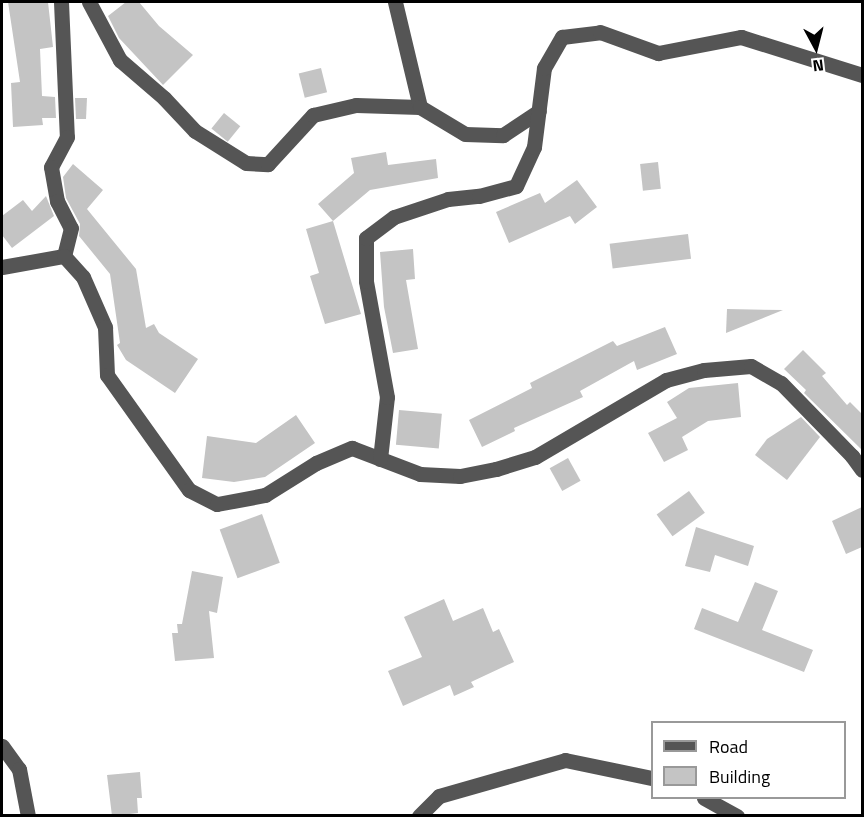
<!DOCTYPE html>
<style>
body{margin:0}
#map{position:relative;width:864px;height:817px;overflow:hidden;background:#fff;font-family:"Titillium Web",sans-serif}
div>[style]{position:absolute}
[style*='--x']{left:calc(var(--x)*1px);top:calc(var(--y)*1px);width:calc(var(--w)*1px);rotate:calc(var(--a)*1deg)}
.building>*{inset:0;background:#c4c4c4;transform-origin:0 0}
.minor>*{height:15px;margin:-7.5px;padding:0 7.5px;transform-origin:7.5px;border-radius:7.5px;background:#555}
span{translate:-50% -50%;white-space:nowrap;text-align:center;line-height:1.15;-webkit-text-stroke:4.5px #fff;paint-order:stroke}
.frame{position:absolute;inset:0;border:3px solid #000;pointer-events:none}
.legend{position:absolute;left:651px;top:721px;width:195px;height:78px;box-sizing:border-box;background:#fff;border:2px solid #999;margin:0;padding:8px 10px;list-style:none;font-size:18px;color:#000}
.legend li{display:flex;align-items:center;gap:12px;height:30px}
.legend b{width:30px;border:2px solid #999}
.north{position:absolute;left:786px;top:18px;width:60px;height:60px;-webkit-text-stroke:4px #fff;paint-order:stroke;rotate:173deg;font-size:16px;font-weight:700;line-height:24px;text-align:center;color:#000}
.north::after{content:'';display:block;margin:auto;width:21px;height:27px;background:#000;clip-path:polygon(50% 0,100% 100%,50% 72%,0 100%)}
</style>
<div id="map">
<div class="building">
<i style="clip-path:polygon(8px 2px,48px 2px,53px 47px,40px 49px,42px 96px,55px 97px,56px 118px,42px 118px,43px 125px,13px 127px,11px 83px,20px 82px)"></i>
<i style="clip-path:polygon(126px 2px,139px 2px,159px 26px,193px 55px,163px 85px,119px 38px,108px 16px)"></i>
<i style="left:321px;top:68px;width:25px;height:23px;rotate:76deg"></i>
<i style="clip-path:polygon(75px 98px,87px 98px,86px 119px,76px 119px)"></i>
<i style="left:224px;top:113px;width:21px;height:20px;rotate:39deg"></i>
<i style="clip-path:polygon(386px 152px,388px 165px,436px 159px,438px 178px,370px 190px,333px 221px,318px 204px,354px 173px,351px 158px)"></i>
<i style="left:658px;top:162px;width:27px;height:18px;rotate:84deg"></i>
<i style="clip-path:polygon(73px 164px,103px 190px,87px 209px,136px 269px,146px 328px,154px 324px,159px 333px,198px 359px,175px 393px,126px 360px,117px 345px,120px 343px,110px 274px,79px 236px,80px 224px,66px 198px,63px 177px)"></i>
<i style="clip-path:polygon(577px 180px,597px 207px,575px 224px,570px 216px,509px 243px,496px 212px,540px 193px,545px 203px)"></i>
<i style="clip-path:polygon(46px 196px,54px 216px,12px 248px,2px 235px,2px 216px,23px 200px,32px 211px)"></i>
<i style="clip-path:polygon(333px 221px,361px 314px,325px 324px,310px 276px,319px 273px,306px 229px)"></i>
<i style="left:688px;top:234px;width:25px;height:79px;rotate:83deg"></i>
<i style="clip-path:polygon(413px 249px,415px 279px,406px 280px,418px 349px,393px 353px,384px 307px,380px 252px)"></i>
<i style="clip-path:polygon(727px 309px,783px 310px,726px 333px)"></i>
<i style="clip-path:polygon(665px 327px,677px 354px,637px 370px,634px 361px,580px 391px,583px 397px,514px 428px,515px 431px,482px 447px,469px 420px,532px 388px,530px 383px,613px 341px,617px 346px)"></i>
<i style="clip-path:polygon(803px 350px,826px 373px,822px 376px,847px 405px,850px 402px,862px 414px,862px 450px,804px 393px,806px 390px,784px 369px)"></i>
<i style="clip-path:polygon(738px 383px,741px 417px,708px 421px,682px 437px,688px 450px,664px 462px,648px 433px,677px 418px,667px 402px,689px 388px)"></i>
<i style="left:399px;top:410px;width:43px;height:35px;rotate:5deg"></i>
<i style="clip-path:polygon(296px 415px,315px 443px,265px 477px,234px 482px,202px 478px,207px 436px,256px 443px)"></i>
<i style="clip-path:polygon(801px 417px,820px 437px,787px 480px,755px 455px,767px 439px)"></i>
<i style="left:568px;top:458px;width:26px;height:21px;rotate:61deg"></i>
<i style="left:689px;top:491px;width:27px;height:40px;rotate:54deg"></i>
<i style="clip-path:polygon(862px 507px,862px 547px,846px 554px,832px 521px)"></i>
<i style="left:262px;top:514px;width:52px;height:45px;rotate:70deg"></i>
<i style="clip-path:polygon(696px 527px,754px 546px,748px 566px,715px 555px,710px 572px,685px 566px)"></i>
<i style="clip-path:polygon(192px 571px,223px 577px,217px 613px,209px 611px,214px 658px,175px 661px,172px 633px,178px 633px,177px 624px,182px 624px)"></i>
<i style="clip-path:polygon(755px 582px,778px 591px,762px 630px,813px 650px,804px 672px,694px 629px,702px 608px,738px 622px)"></i>
<i style="clip-path:polygon(444px 599px,453px 621px,483px 608px,493px 632px,499px 629px,514px 662px,471px 682px,474px 687px,454px 696px,450px 685px,403px 706px,388px 671px,422px 657px,404px 617px)"></i>
<i style="clip-path:polygon(140px 772px,142px 798px,137px 798px,138px 813px,112px 816px,107px 775px)"></i>
</div>
<div class="minor">
<i style="--x:61;--y:2;--w:135;--a:87.5"></i>
<i style="--x:67;--y:137;--w:34;--a:118"></i>
<i style="--x:51;--y:167;--w:35;--a:80"></i>
<i style="--x:57;--y:201;--w:30;--a:63"></i>
<i style="--x:71;--y:228;--w:29;--a:104"></i>
<i style="--x:89;--y:2;--w:66;--a:61.9"></i>
<i style="--x:120;--y:60;--w:58;--a:40.8"></i>
<i style="--x:164;--y:98;--w:45;--a:46.8"></i>
<i style="--x:195;--y:131;--w:60;--a:32.1"></i>
<i style="--x:246;--y:163;--w:22;--a:3"></i>
<i style="--x:268;--y:164;--w:67;--a:-47.4"></i>
<i style="--x:313;--y:115;--w:44;--a:-13.1"></i>
<i style="--x:356;--y:105;--w:64;--a:1.8"></i>
<i style="--x:395;--y:2;--w:108;--a:76.6"></i>
<i style="--x:420;--y:107;--w:52;--a:31"></i>
<i style="--x:465;--y:134;--w:38;--a:2"></i>
<i style="--x:503;--y:135;--w:43;--a:-33.7"></i>
<i style="--x:2;--y:267;--w:63;--a:-10.1"></i>
<i style="--x:64;--y:256;--w:28;--a:48"></i>
<i style="--x:83;--y:277;--w:55;--a:66.3"></i>
<i style="--x:105;--y:327;--w:48;--a:87.6"></i>
<i style="--x:107;--y:375;--w:141;--a:54.5"></i>
<i style="--x:189;--y:490;--w:31;--a:27"></i>
<i style="--x:217;--y:504;--w:49;--a:-10.6"></i>
<i style="--x:265;--y:495;--w:60;--a:-32.1"></i>
<i style="--x:316;--y:463;--w:39;--a:-23"></i>
<i style="--x:352;--y:448;--w:73;--a:20.9"></i>
<i style="--x:420;--y:474;--w:40;--a:2.9"></i>
<i style="--x:460;--y:476;--w:37;--a:-11"></i>
<i style="--x:496;--y:469;--w:41;--a:-17.1"></i>
<i style="--x:535;--y:457;--w:152;--a:-30.4"></i>
<i style="--x:666;--y:380;--w:39;--a:-15"></i>
<i style="--x:704;--y:370;--w:47;--a:-4.9"></i>
<i style="--x:751;--y:366;--w:34;--a:30"></i>
<i style="--x:781;--y:383;--w:102;--a:45.8"></i>
<i style="--x:852;--y:456;--w:17;--a:54"></i>
<i style="--x:380;--y:459;--w:62;--a:-83.6"></i>
<i style="--x:387;--y:397;--w:118;--a:-100.3"></i>
<i style="--x:366;--y:281;--w:43;--a:-90"></i>
<i style="--x:366;--y:238;--w:35;--a:-37"></i>
<i style="--x:394;--y:217;--w:57;--a:-18.4"></i>
<i style="--x:448;--y:199;--w:31;--a:-6"></i>
<i style="--x:479;--y:196;--w:38;--a:-15"></i>
<i style="--x:516;--y:186;--w:43;--a:-65.2"></i>
<i style="--x:534;--y:147;--w:80;--a:-82.8"></i>
<i style="--x:544;--y:68;--w:36;--a:-60"></i>
<i style="--x:562;--y:37;--w:38;--a:-7"></i>
<i style="--x:600;--y:32;--w:62;--a:19.9"></i>
<i style="--x:658;--y:53;--w:85;--a:-10.9"></i>
<i style="--x:741;--y:37;--w:127;--a:17.4"></i>
<i style="--x:2;--y:746;--w:29;--a:54"></i>
<i style="--x:19;--y:769;--w:48;--a:79.2"></i>
<i style="--x:704;--y:798;--w:38;--a:29"></i>
<i style="--x:419;--y:816;--w:28;--a:-45"></i>
<i style="--x:439;--y:796;--w:131;--a:-15.9"></i>
<i style="--x:565;--y:760;--w:89;--a:11.7"></i>
</div>
<div class="frame"></div>
<ul class="legend">
<li><b style="height:8px;background:#555"></b>Road</li>
<li><b style="height:16px;background:#c4c4c4"></b>Building</li>
</ul>
<div class="north">N</div>
</div>
